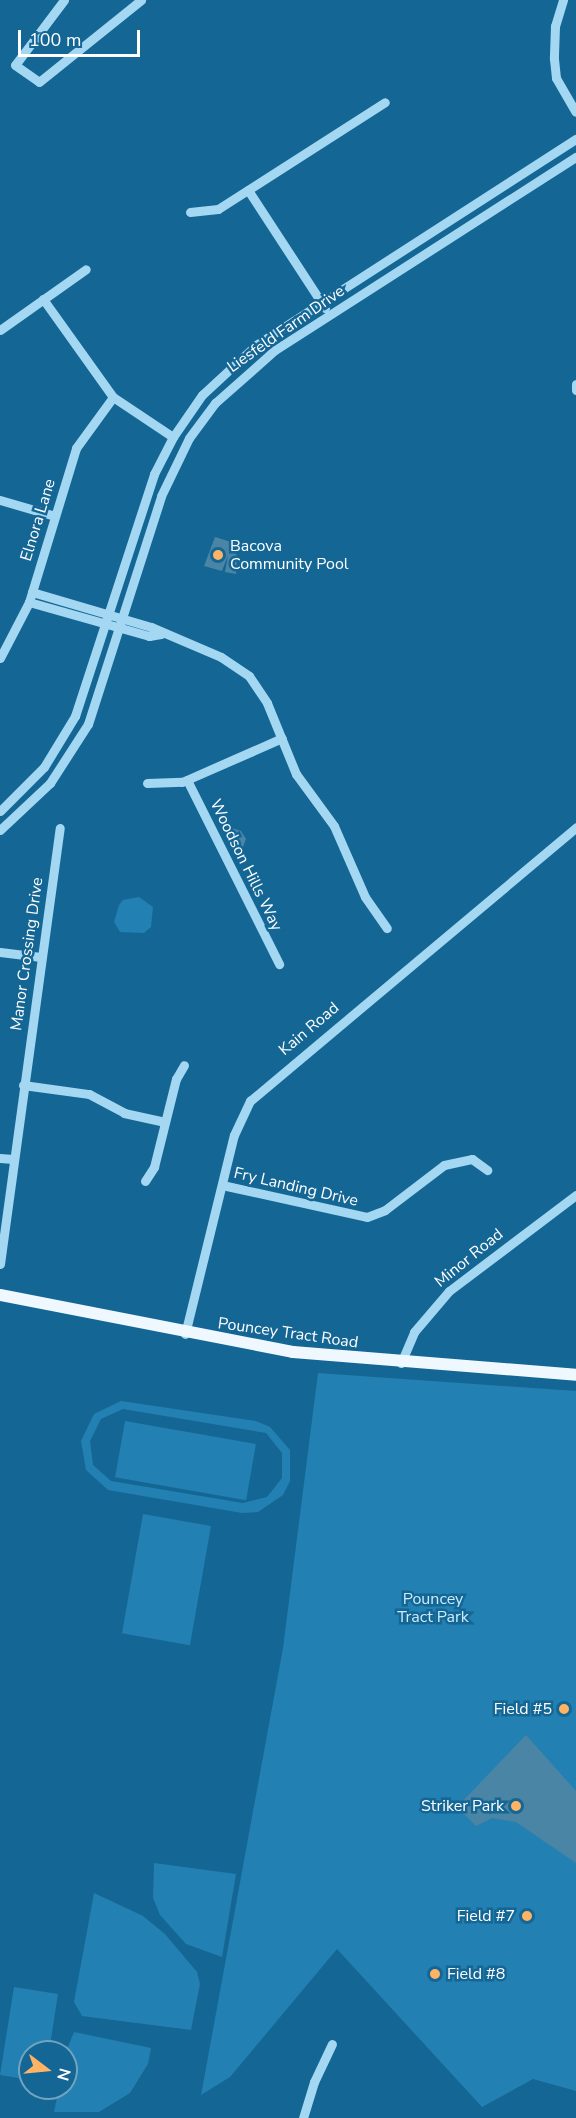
<!DOCTYPE html>
<style>
body{margin:0}
#map{position:relative;width:576px;height:2118px;overflow:hidden;background:#146695;font-family:"Nunito Sans",sans-serif}
div>[style]{position:absolute}
[style*='--x']{left:calc(var(--x)*1px);top:calc(var(--y)*1px);width:calc(var(--w)*1px);rotate:calc(var(--a)*1deg)}
.green>*{inset:0;background:#2380b2;transform-origin:0 0}
.water>*{inset:0;background:#4b85a5}
.minor>*{height:9px;margin:-4.5px;padding:0 4.5px;transform-origin:4.5px;border-radius:4.5px;background:#a4d7f2}
.major>*{height:12px;margin:-6px;padding:0 6px;transform-origin:6px;border-radius:6px;background:#eff8ff}
.dots>*{width:16px;height:16px;translate:-50% -50%;box-sizing:border-box;border:3px solid #146695;border-radius:50%}
span{translate:-50% -50%;white-space:nowrap;text-align:center;line-height:1.15;-webkit-text-stroke:5px #146695;paint-order:stroke}
.street-label{font-size:16px;color:#fff}
.poi-label{font-size:16px;color:#fff}
.left{translate:0 -50%;text-align:left}
.right{translate:-100% -50%;text-align:right}
.park-label{font-size:16px;color:#cbecfd}
.north{position:absolute;left:18px;top:2040px;width:60px;height:60px;box-sizing:border-box;background:#146695;border:2px solid #72a3bf;border-radius:50%;rotate:106deg;font-size:16px;font-weight:700;line-height:24px;text-align:center;color:#fff}
.north::after{content:'';display:block;margin:auto;width:21px;height:27px;background:#ffb465;clip-path:polygon(50% 0,100% 100%,50% 72%,0 100%)}
.scale{position:absolute;left:18px;top:30px;width:122px;height:27px;box-sizing:border-box;border:3px solid #fff;border-top:0;padding-left:8px;font-size:18px;line-height:21px;white-space:nowrap;color:#fff;-webkit-text-stroke:4px #146695;paint-order:stroke}
</style>
<div id="map">
<div class="green">
<i style="clip-path:polygon(139px 897px,153px 907px,151px 927px,144px 933px,120px 932px,114px 922px,119px 905px,123px 900px)"></i>
<i style="clip-path:polygon(318px 1373px,576px 1391px,576px 2091px,533px 2079px,482px 2107px,337px 1949px,230px 2077px,201px 2095px,283px 1648px)"></i>
<i style="clip-path:polygon(evenodd,121px 1401px,256px 1421px,270px 1427px,290px 1450px,290px 1481px,283px 1495px,258px 1512px,242px 1513px,108px 1490px,86px 1470px,81px 1441px,94px 1414px,121px 1401px,123px 1409px,266px 1433px,282px 1453px,282px 1478px,267px 1497px,243px 1503px,111px 1481px,93px 1465px,90px 1441px,101px 1419px,123px 1409px)"></i>
<i style="left:125px;top:1421px;width:133px;height:57px;rotate:10deg"></i>
<i style="left:143px;top:1514px;width:69px;height:121px;rotate:10deg"></i>
<i style="clip-path:polygon(154px 1863px,236px 1874px,222px 1957px,186px 1944px,160px 1915px,153px 1898px)"></i>
<i style="clip-path:polygon(94px 1893px,143px 1916px,165px 1934px,197px 1972px,200px 1984px,191px 2030px,82px 2016px,74px 2002px)"></i>
<i style="clip-path:polygon(14px 1987px,58px 1994px,49px 2052px,30px 2052px,30px 2080px,0 2075px)"></i>
<i style="clip-path:polygon(74px 2032px,151px 2048px,148px 2064px,130px 2093px,99px 2112px,54px 2112px,59px 2088px,66px 2088px,66px 2052px)"></i>
</div>
<div class="water">
<i style="clip-path:polygon(215px 537px,231px 542px,229px 548px,237px 555px,236px 574px,225px 572px,228px 555px,222px 571px,204px 566px)"></i>
<i style="clip-path:polygon(232px 828px,241px 831px,246px 839px,241px 852px,230px 833px)"></i>
<i style="clip-path:polygon(526px 1735px,576px 1791px,576px 1863px,516px 1822px,492px 1818px,476px 1826px,457px 1807px)"></i>
</div>
<div class="minor">
<i style="--x:64;--y:0;--w:81;--a:127"></i>
<i style="--x:15;--y:65;--w:29;--a:35"></i>
<i style="--x:39;--y:82;--w:131;--a:-38.8"></i>
<i style="--x:563;--y:0;--w:27;--a:107"></i>
<i style="--x:555;--y:26;--w:33;--a:92"></i>
<i style="--x:554;--y:59;--w:19;--a:84"></i>
<i style="--x:556;--y:78;--w:39;--a:60"></i>
<i style="--x:248;--y:190;--w:141;--a:56.9"></i>
<i style="--x:190;--y:212;--w:28;--a:-6"></i>
<i style="--x:218;--y:209;--w:198;--a:-32.6"></i>
<i style="--x:43;--y:299;--w:120;--a:54.5"></i>
<i style="--x:113;--y:397;--w:72;--a:33.7"></i>
<i style="--x:0;--y:330;--w:105;--a:-35.3"></i>
<i style="--x:576;--y:384;--w:6;--a:90"></i>
<i style="--x:0;--y:500;--w:57;--a:16.2"></i>
<i style="--x:32;--y:592;--w:124;--a:16.4"></i>
<i style="--x:151;--y:627;--w:76;--a:23.2"></i>
<i style="--x:221;--y:657;--w:34;--a:34"></i>
<i style="--x:249;--y:676;--w:32;--a:56"></i>
<i style="--x:267;--y:703;--w:77;--a:67.8"></i>
<i style="--x:296;--y:774;--w:64;--a:53.8"></i>
<i style="--x:334;--y:826;--w:77;--a:66.4"></i>
<i style="--x:365;--y:897;--w:38;--a:55"></i>
<i style="--x:29;--y:602;--w:125;--a:15.8"></i>
<i style="--x:149;--y:636;--w:12;--a:-9"></i>
<i style="--x:0;--y:658;--w:63;--a:-62.6"></i>
<i style="--x:29;--y:602;--w:161;--a:-73"></i>
<i style="--x:76;--y:448;--w:63;--a:-54"></i>
<i style="--x:187;--y:780;--w:206;--a:63.4"></i>
<i style="--x:147;--y:783;--w:35;--a:-2"></i>
<i style="--x:182;--y:782;--w:109;--a:-23.7"></i>
<i style="--x:0;--y:811;--w:62;--a:-45"></i>
<i style="--x:44;--y:767;--w:60;--a:-58.7"></i>
<i style="--x:75;--y:716;--w:255;--a:-71.9"></i>
<i style="--x:154;--y:474;--w:42;--a:-62.8"></i>
<i style="--x:173;--y:437;--w:51;--a:-55.4"></i>
<i style="--x:202;--y:395;--w:74;--a:-42.8"></i>
<i style="--x:256;--y:345;--w:381;--a:-32.8"></i>
<i style="--x:0;--y:830;--w:69;--a:-43.2"></i>
<i style="--x:50;--y:783;--w:70;--a:-57.2"></i>
<i style="--x:88;--y:724;--w:239;--a:-72.2"></i>
<i style="--x:161;--y:496;--w:64;--a:-64.2"></i>
<i style="--x:189;--y:438;--w:44;--a:-53.4"></i>
<i style="--x:215;--y:403;--w:80;--a:-41.5"></i>
<i style="--x:275;--y:350;--w:358;--a:-32.7"></i>
<i style="--x:0;--y:952;--w:41;--a:7"></i>
<i style="--x:23;--y:1085;--w:67;--a:7.8"></i>
<i style="--x:89;--y:1094;--w:40;--a:28"></i>
<i style="--x:124;--y:1113;--w:42;--a:12.4"></i>
<i style="--x:0;--y:1158;--w:13;--a:4"></i>
<i style="--x:145;--y:1181;--w:17;--a:-57"></i>
<i style="--x:154;--y:1167;--w:91;--a:-76"></i>
<i style="--x:176;--y:1079;--w:16;--a:-60"></i>
<i style="--x:222;--y:1185;--w:148;--a:12.4"></i>
<i style="--x:367;--y:1217;--w:19;--a:-21"></i>
<i style="--x:385;--y:1210;--w:74;--a:-37.3"></i>
<i style="--x:444;--y:1165;--w:29;--a:-12"></i>
<i style="--x:472;--y:1159;--w:19;--a:36"></i>
<i style="--x:0;--y:1264;--w:440;--a:-82.2"></i>
<i style="--x:185;--y:1334;--w:205;--a:-76.2"></i>
<i style="--x:234;--y:1135;--w:38;--a:-65"></i>
<i style="--x:250;--y:1101;--w:426;--a:-40"></i>
<i style="--x:401;--y:1363;--w:34;--a:-67"></i>
<i style="--x:414;--y:1332;--w:54;--a:-49.5"></i>
<i style="--x:449;--y:1291;--w:159;--a:-37.1"></i>
<i style="--x:303;--y:2118;--w:38;--a:-73"></i>
<i style="--x:314;--y:2082;--w:42;--a:-64.7"></i>
</div>
<div class="major">
<i style="--x:0;--y:1295;--w:298;--a:11"></i>
<i style="--x:293;--y:1352;--w:284;--a:4.6"></i>
</div>
<div class="dots">
<i style="left:218px;top:555px;background:#ffb465"></i>
<i style="left:564px;top:1709px;background:#ffb465"></i>
<i style="left:516px;top:1806px;background:#ffb465"></i>
<i style="left:527px;top:1916px;background:#ffb465"></i>
<i style="left:435px;top:1974px;background:#ffb465"></i>
</div>
<div class="street-label">
<span style="left:286px;top:329px;rotate:-35deg">Liesfeld Farm Drive</span>
<span style="left:38px;top:520px;rotate:-73deg">Elnora Lane</span>
<span style="left:246px;top:865px;rotate:64deg">Woodson Hills Way</span>
<span style="left:27px;top:954px;rotate:-82deg">Manor Crossing Drive</span>
<span style="left:309px;top:1029px;rotate:-40deg">Kain Road</span>
<span style="left:296px;top:1187px;rotate:13deg">Fry Landing Drive</span>
<span style="left:469px;top:1258px;rotate:-39deg">Minor Road</span>
<span style="left:288px;top:1333px;rotate:8deg">Pouncey Tract Road</span>
</div>
<div class="poi-label">
<span class="left" style="left:230px;top:555px">Bacova<br>Community Pool</span>
<span class="right" style="left:552px;top:1709px">Field #5</span>
<span class="right" style="left:504px;top:1806px">Striker Park</span>
<span class="right" style="left:515px;top:1916px">Field #7</span>
<span class="left" style="left:447px;top:1974px">Field #8</span>
</div>
<div class="park-label">
<span style="left:433px;top:1608px">Pouncey<br>Tract Park</span>
</div>
<div class="north">N</div>
<div class="scale">100 m</div>
</div>
